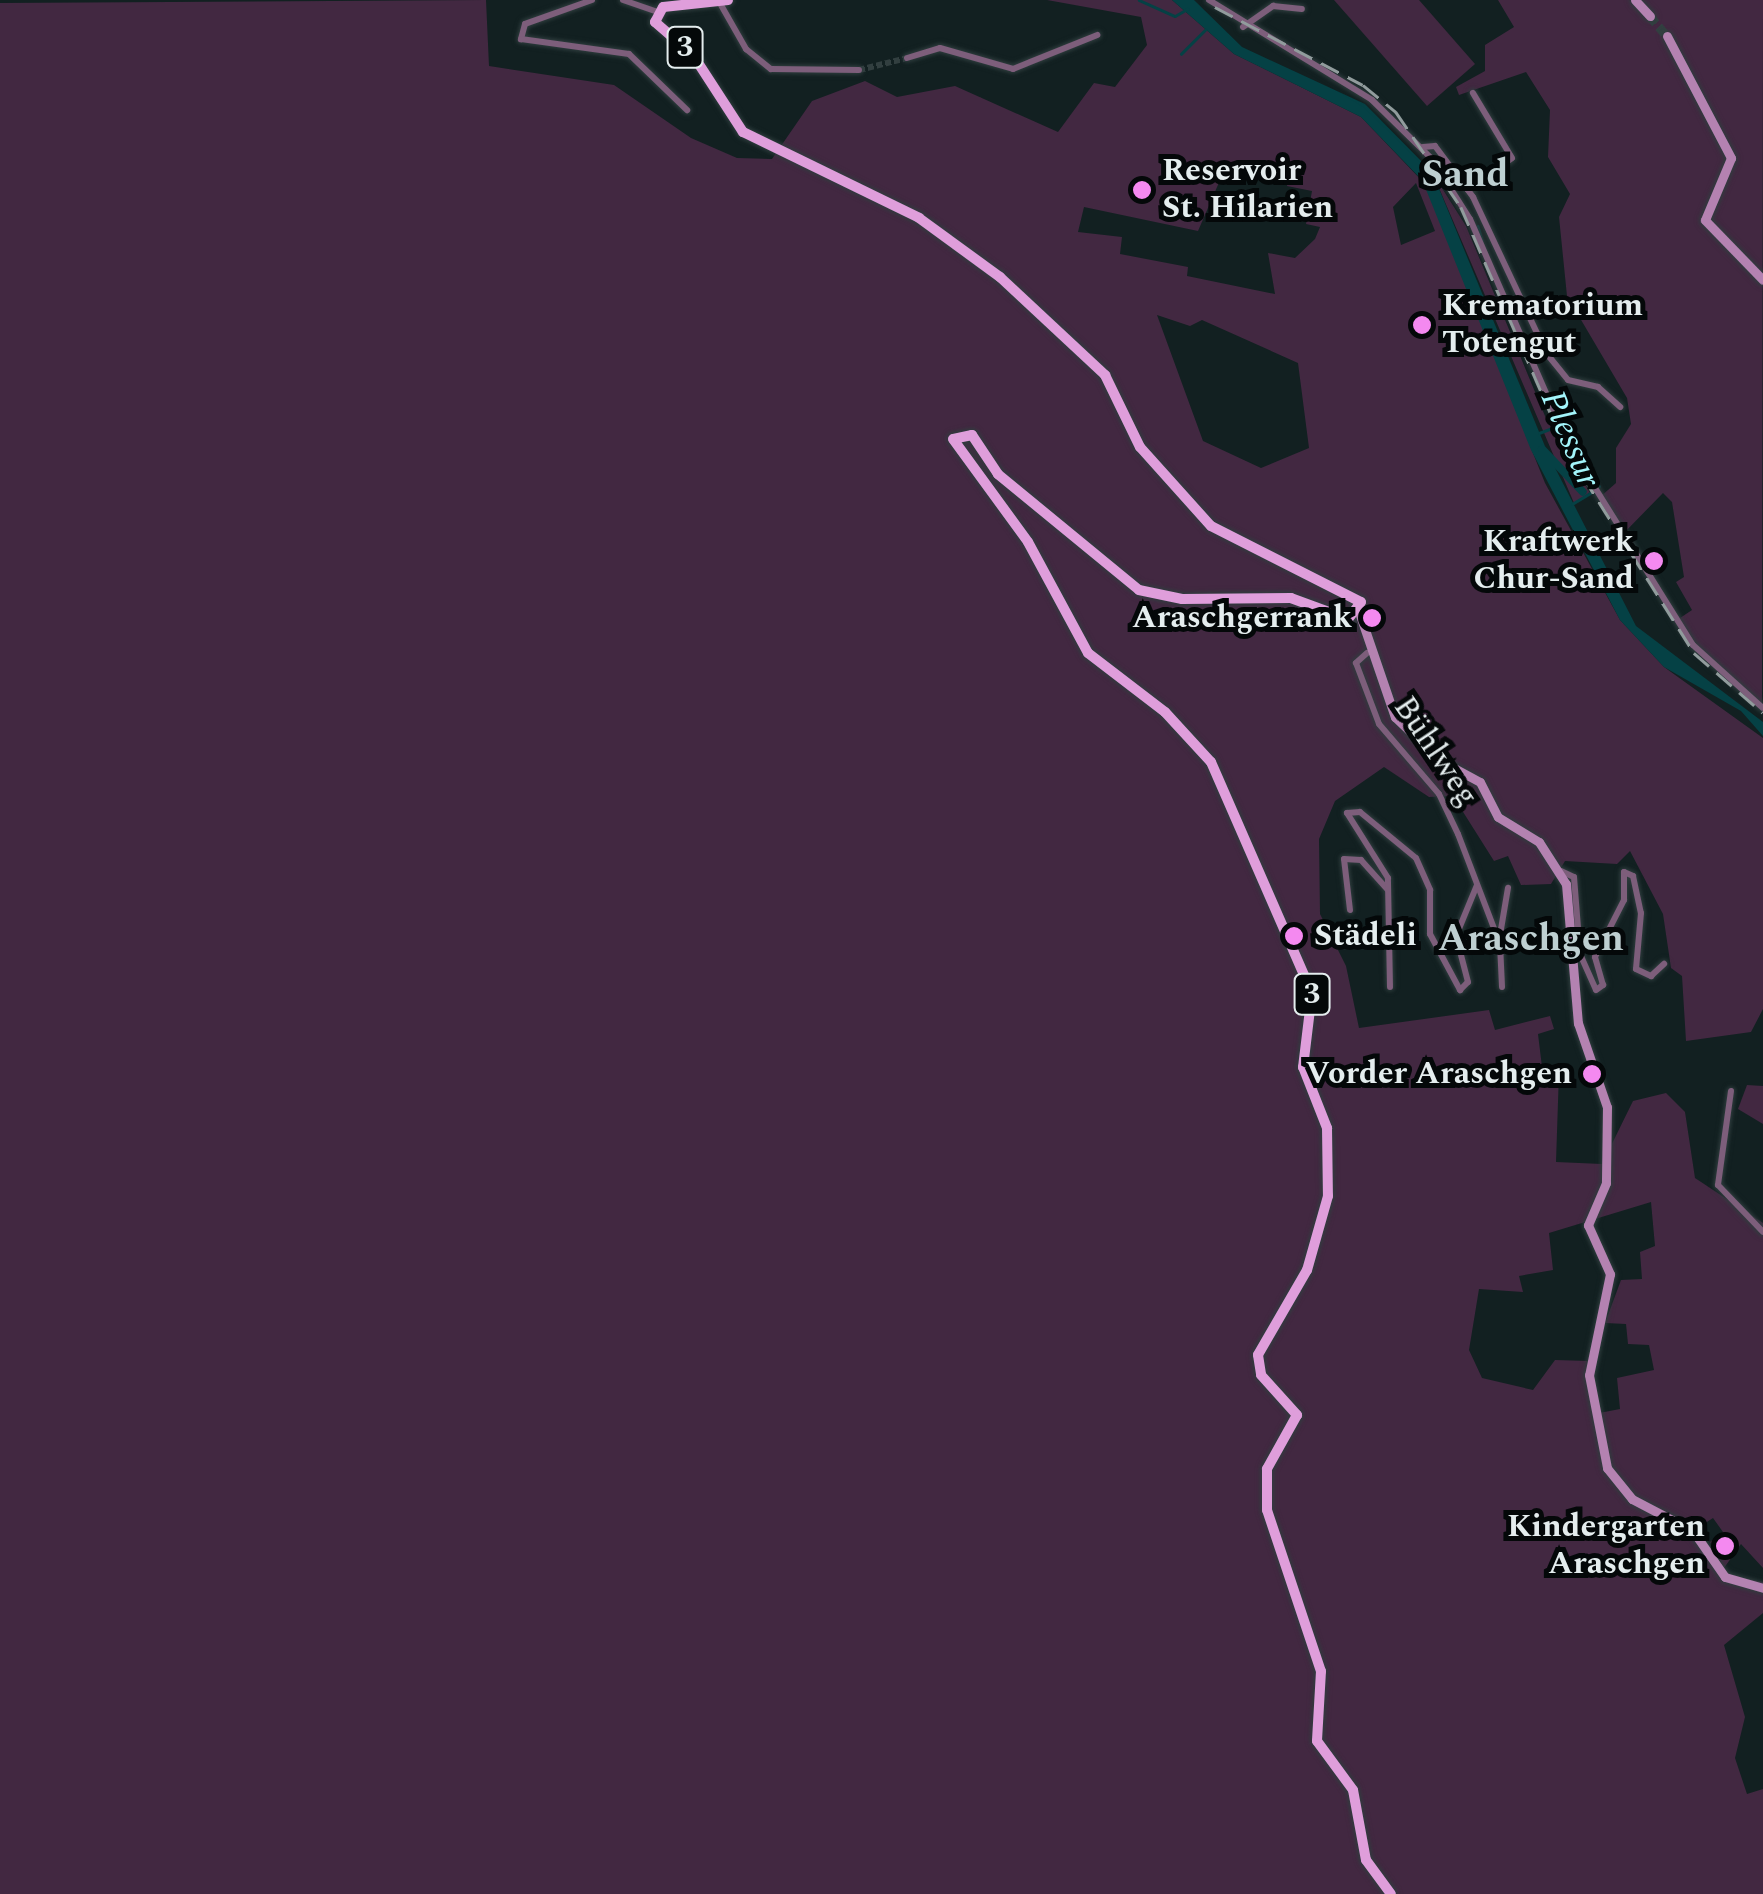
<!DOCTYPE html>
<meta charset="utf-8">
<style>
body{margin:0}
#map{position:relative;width:1763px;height:1894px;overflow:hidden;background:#122021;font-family:Spectral,serif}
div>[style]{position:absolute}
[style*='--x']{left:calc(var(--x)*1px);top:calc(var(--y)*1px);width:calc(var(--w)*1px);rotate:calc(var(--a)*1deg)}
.green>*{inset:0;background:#422841}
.water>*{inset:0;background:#054145}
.stream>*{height:2.5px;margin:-1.25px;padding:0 1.25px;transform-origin:1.25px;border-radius:1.25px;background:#054145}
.canal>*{height:8px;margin:-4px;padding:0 4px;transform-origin:4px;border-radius:4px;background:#054145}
.street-tunnel>*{height:6px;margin-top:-3px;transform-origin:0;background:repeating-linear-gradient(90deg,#323f40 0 6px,transparent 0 9px)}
.secondary-tunnel>*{height:9px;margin-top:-4.5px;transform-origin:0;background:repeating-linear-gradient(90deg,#323f40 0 9px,transparent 0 13.5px)}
.roads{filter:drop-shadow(0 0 2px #2f3d3e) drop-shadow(0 0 2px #2f3d3e)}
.street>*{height:6px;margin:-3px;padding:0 3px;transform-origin:3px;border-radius:3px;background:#7d5e7b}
.secondary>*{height:9px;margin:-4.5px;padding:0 4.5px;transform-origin:4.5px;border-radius:4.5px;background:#b482b1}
.primary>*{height:10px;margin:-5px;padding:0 5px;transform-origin:5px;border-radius:5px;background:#df9edb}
.rail>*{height:2.5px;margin-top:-1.25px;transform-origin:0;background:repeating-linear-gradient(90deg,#919c9d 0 20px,transparent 0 30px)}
.dots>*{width:28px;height:28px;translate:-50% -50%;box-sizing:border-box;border:5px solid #040809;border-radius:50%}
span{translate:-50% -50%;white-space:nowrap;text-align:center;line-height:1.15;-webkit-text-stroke:10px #040809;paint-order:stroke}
.shield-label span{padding:2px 8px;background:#040809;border:2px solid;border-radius:8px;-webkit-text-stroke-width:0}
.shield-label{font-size:30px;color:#e4edee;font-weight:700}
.poi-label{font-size:32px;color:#e4edee;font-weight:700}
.left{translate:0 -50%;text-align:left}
.right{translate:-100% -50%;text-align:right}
.street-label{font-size:32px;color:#e4edee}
.water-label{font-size:35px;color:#a3f5fb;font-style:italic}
.quarter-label{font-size:38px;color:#becfd1;font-weight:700}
</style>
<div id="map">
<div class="green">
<i style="clip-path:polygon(evenodd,486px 0,489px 66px,614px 85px,691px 138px,737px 158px,772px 159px,812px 101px,865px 81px,897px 97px,955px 86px,1058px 132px,1094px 83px,1115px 87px,1147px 45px,1141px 17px,1047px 0,1172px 0,1234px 54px,1361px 117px,1425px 184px,1545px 483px,1620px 620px,1664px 667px,1763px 738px,1763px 1009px,1751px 1032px,1686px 1041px,1682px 976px,1671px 968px,1663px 914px,1630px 851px,1617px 864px,1565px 861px,1551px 884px,1521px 885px,1508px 856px,1494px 861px,1453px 796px,1429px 797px,1384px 767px,1335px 801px,1319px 839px,1320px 914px,1346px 966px,1359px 1028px,1489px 1010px,1495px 1030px,1550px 1016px,1554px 1029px,1538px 1034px,1542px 1067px,1559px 1072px,1556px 1162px,1602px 1164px,1633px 1101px,1666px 1093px,1685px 1112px,1695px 1178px,1763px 1223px,1763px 1568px,1741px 1544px,1724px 1568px,1710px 1542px,1723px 1532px,1713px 1518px,1693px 1531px,1721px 1574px,1763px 1582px,1763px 1613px,1724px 1645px,1745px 1717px,1735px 1758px,1747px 1794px,1763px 1789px,1763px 1894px,0 1894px,0 3px,486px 0,1227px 164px,1288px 175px,1287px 186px,1312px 191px,1306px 224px,1320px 227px,1315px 239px,1295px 258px,1268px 253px,1275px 294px,1187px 276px,1188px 267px,1120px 254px,1122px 237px,1078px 232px,1084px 207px,1198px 231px,1227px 164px,486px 0,1416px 183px,1435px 231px,1401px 245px,1393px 207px,1416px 183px,486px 0,1157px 315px,1190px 326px,1202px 320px,1298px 363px,1309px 448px,1261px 468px,1203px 441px,1157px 315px,486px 0,1651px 1202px,1655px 1246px,1640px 1252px,1642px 1279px,1621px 1280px,1605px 1323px,1626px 1324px,1628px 1344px,1649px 1345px,1654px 1370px,1617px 1378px,1620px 1409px,1594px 1414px,1589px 1361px,1555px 1360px,1533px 1390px,1482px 1378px,1469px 1350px,1479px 1289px,1523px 1292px,1519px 1276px,1553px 1270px,1549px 1233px,1651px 1202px)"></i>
<i style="clip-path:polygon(1334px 0,1419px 0,1475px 64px,1427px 106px)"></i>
<i style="clip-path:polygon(1498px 0,1763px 0,1762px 707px,1713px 667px,1677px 620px,1692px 610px,1676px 582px,1684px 577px,1672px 502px,1663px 493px,1623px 534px,1600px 497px,1616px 483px,1616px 448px,1631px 424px,1627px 398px,1567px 296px,1559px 217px,1570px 194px,1548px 157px,1550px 110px,1526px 72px,1459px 95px,1456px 87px,1485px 71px,1485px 45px,1514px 27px)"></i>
<i style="clip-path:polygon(1433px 174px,1466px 226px,1545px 416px,1590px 493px,1574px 503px)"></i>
<i style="clip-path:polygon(1747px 1085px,1763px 1086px,1763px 1124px,1738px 1109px)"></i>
</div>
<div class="water">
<i style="clip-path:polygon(1172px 0,1194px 0,1242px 47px,1365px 104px,1430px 170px,1419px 177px,1361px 117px,1234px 54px)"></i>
<i style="clip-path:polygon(1433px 174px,1549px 456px,1636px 626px,1763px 722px,1763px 736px,1741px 711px,1664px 667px,1620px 620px,1531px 450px,1423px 182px)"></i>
</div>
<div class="stream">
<i style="--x:1139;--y:0;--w:39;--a:24"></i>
<i style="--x:1175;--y:16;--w:14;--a:-30"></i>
<i style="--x:1181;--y:54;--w:34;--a:-45"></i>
<i style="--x:1478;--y:226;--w:15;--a:74"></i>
<i style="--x:1562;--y:420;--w:76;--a:60.7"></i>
<i style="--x:1539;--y:433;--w:14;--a:-21"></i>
<i style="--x:1572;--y:504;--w:21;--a:-31"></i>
</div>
<div class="canal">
<i style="--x:1542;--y:449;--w:59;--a:46.4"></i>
</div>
<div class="street-tunnel">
<i style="--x:859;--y:70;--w:49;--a:-14"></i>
</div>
<div class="secondary-tunnel">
<i style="--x:1650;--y:16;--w:26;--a:50"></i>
</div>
<div class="roads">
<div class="street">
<i style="--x:592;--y:0;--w:71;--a:160.3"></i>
<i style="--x:525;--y:24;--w:16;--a:105"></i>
<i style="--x:521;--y:39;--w:109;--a:7.9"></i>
<i style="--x:629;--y:54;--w:81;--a:44"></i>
<i style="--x:623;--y:0;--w:36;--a:19"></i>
<i style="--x:1209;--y:0;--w:191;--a:31.5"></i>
<i style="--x:1372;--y:100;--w:84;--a:44.5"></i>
<i style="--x:1432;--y:159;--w:71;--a:57.7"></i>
<i style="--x:1470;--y:219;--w:248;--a:66.4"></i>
<i style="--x:1569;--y:446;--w:234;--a:58.1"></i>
<i style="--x:1693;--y:645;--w:94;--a:42"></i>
<i style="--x:721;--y:5;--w:51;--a:60.4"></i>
<i style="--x:746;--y:49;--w:32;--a:39"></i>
<i style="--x:771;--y:69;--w:88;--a:0.7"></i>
<i style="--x:1243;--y:27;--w:37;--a:-35"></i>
<i style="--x:1273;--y:6;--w:29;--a:6"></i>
<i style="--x:907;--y:58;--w:34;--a:-17"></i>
<i style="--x:940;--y:48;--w:76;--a:16"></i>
<i style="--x:1013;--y:69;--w:91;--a:-22"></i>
<i style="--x:1423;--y:147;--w:12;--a:-5"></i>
<i style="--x:1435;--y:146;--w:64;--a:53.3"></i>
<i style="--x:1473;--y:197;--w:174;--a:64.8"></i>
<i style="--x:1547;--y:354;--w:33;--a:51"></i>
<i style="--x:1568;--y:380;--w:31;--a:13"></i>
<i style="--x:1598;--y:387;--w:30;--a:42"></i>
<i style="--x:1468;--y:190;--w:54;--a:-36"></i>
<i style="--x:1512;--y:158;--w:76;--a:-121"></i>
<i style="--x:1367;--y:653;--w:15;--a:138"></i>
<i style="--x:1356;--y:663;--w:65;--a:69.3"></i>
<i style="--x:1379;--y:724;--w:92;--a:49.4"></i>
<i style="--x:1439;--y:794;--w:44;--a:64.6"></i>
<i style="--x:1458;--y:834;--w:118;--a:69.1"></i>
<i style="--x:1500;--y:944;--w:43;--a:87.3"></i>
<i style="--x:1561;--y:871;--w:14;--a:25"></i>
<i style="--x:1574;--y:877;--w:77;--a:85.5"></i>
<i style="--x:1580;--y:954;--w:39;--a:66"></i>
<i style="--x:1596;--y:990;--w:9;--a:-36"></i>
<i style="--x:1603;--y:985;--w:29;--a:-106"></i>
<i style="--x:1595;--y:957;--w:64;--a:-63"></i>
<i style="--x:1624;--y:900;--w:28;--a:-90"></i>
<i style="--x:1624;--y:872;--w:10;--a:24"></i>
<i style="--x:1633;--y:876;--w:38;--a:78"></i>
<i style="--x:1641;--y:913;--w:56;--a:95.1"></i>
<i style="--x:1636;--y:969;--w:17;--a:25"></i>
<i style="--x:1651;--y:976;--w:18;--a:-43"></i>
<i style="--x:1350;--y:910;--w:51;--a:-96.7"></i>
<i style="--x:1344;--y:859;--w:17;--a:3"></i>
<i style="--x:1361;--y:860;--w:40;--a:48"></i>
<i style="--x:1499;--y:941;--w:54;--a:-80.4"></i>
<i style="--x:1390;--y:987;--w:109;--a:-91.1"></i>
<i style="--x:1388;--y:878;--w:77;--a:-122.2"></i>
<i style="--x:1347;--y:813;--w:13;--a:-4"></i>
<i style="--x:1360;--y:812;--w:72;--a:39.4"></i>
<i style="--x:1416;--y:858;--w:35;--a:66"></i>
<i style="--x:1430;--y:890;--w:44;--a:90"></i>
<i style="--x:1430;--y:934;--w:64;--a:61.8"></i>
<i style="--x:1460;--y:990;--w:11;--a:-45"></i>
<i style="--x:1468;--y:982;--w:48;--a:-104.6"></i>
<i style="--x:1456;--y:936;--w:55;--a:-67.6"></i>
<i style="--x:1731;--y:1091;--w:95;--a:97.9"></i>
<i style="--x:1718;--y:1185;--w:65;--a:46.2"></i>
</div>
<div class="secondary">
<i style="--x:1635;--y:0;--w:22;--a:47"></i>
<i style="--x:1667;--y:36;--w:138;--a:62.3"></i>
<i style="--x:1731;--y:158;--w:67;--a:112.8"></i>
<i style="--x:1705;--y:220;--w:83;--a:46"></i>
<i style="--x:1360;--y:615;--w:108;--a:71.1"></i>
<i style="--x:1395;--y:717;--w:64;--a:43.7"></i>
<i style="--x:1441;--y:761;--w:44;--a:28.3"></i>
<i style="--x:1480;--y:782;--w:39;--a:63"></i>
<i style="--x:1498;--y:817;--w:48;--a:31.4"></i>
<i style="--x:1539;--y:842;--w:50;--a:57.3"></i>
<i style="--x:1566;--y:884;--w:140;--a:85.1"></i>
<i style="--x:1578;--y:1023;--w:89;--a:71"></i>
<i style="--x:1607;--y:1107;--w:76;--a:90.8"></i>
<i style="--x:1606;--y:1183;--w:46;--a:113.2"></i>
<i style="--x:1588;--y:1225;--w:54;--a:65.8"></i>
<i style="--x:1610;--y:1274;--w:103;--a:101.7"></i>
<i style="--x:1589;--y:1375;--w:95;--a:79"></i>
<i style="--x:1607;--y:1468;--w:40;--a:51"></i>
<i style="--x:1632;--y:1499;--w:69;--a:27.7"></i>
<i style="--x:1693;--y:1531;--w:56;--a:55.2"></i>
<i style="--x:1725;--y:1577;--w:40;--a:16"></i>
</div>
<div class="primary">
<i style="--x:728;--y:0;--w:65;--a:173.9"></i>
<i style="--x:663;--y:7;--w:17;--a:118"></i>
<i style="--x:655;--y:22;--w:50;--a:41"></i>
<i style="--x:693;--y:55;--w:92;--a:57"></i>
<i style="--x:743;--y:132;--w:196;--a:26"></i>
<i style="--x:919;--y:218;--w:100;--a:36.1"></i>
<i style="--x:1000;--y:277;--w:144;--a:43"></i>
<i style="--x:1105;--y:375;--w:80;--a:64.1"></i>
<i style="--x:1140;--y:447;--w:106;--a:48.1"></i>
<i style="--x:1211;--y:526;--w:168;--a:26.9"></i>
<i style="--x:1361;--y:602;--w:21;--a:127"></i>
<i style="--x:1348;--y:619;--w:61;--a:-159.8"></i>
<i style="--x:1291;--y:598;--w:109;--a:179.5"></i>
<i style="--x:1182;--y:599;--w:44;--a:-168.2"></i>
<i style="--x:1139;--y:590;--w:183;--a:-140.6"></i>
<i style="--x:998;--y:474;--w:47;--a:-123.7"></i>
<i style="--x:972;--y:435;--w:19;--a:168"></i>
<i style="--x:953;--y:439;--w:127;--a:53.9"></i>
<i style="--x:1028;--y:542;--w:126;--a:61.6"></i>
<i style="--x:1088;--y:653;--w:97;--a:37.5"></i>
<i style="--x:1165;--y:712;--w:68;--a:47.4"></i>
<i style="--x:1211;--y:762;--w:252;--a:66.4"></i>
<i style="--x:1312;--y:993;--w:75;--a:96.9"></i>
<i style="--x:1303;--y:1067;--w:66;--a:68.5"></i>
<i style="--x:1327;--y:1128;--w:68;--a:89.2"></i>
<i style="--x:1328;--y:1196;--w:77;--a:105.8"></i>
<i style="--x:1307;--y:1270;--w:98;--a:120"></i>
<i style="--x:1258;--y:1355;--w:20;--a:81"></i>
<i style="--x:1261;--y:1375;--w:54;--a:48"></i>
<i style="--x:1297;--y:1415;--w:62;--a:119.1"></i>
<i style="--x:1267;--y:1469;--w:41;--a:90"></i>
<i style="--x:1267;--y:1510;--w:170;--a:71.5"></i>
<i style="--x:1321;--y:1671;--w:70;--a:93.3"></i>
<i style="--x:1317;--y:1741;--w:61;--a:53.7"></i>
<i style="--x:1353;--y:1790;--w:71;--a:79.5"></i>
<i style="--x:1366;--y:1860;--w:42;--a:53.7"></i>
</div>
</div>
<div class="rail">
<i style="--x:1215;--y:7;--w:167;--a:27.8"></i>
<i style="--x:1363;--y:85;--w:43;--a:39.3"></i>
<i style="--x:1396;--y:112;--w:115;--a:55.6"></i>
<i style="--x:1461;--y:207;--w:266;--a:66.5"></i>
<i style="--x:1567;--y:451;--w:239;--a:57.8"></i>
<i style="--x:1694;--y:653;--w:91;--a:41"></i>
</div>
<div class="dots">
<i style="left:1142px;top:190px;background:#f489f0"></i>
<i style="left:1422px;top:325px;background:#f489f0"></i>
<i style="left:1654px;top:561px;background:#f489f0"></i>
<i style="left:1372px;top:618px;background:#f489f0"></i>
<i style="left:1294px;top:936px;background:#f489f0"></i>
<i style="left:1592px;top:1074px;background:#f489f0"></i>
<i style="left:1725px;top:1546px;background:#f489f0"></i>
</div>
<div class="shield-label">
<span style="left:685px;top:47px">3</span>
<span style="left:1312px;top:994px">3</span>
</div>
<div class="poi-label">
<span class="left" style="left:1162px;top:190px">Reservoir<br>St. Hilarien</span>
<span class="left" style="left:1442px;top:325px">Krematorium<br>Totengut</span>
<span class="right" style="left:1634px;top:561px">Kraftwerk<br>Chur-Sand</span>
<span class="right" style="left:1352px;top:618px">Araschgerrank</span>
<span class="left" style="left:1314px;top:936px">Städeli</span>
<span class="right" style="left:1572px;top:1074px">Vorder Araschgen</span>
<span class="right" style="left:1705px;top:1546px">Kindergarten<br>Araschgen</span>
</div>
<div class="street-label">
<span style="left:1435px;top:752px;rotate:56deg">Bühlweg</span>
</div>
<div class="water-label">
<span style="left:1570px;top:439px;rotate:67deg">Plessur</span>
</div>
<div class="quarter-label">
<span style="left:1465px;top:176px">Sand</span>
<span style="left:1531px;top:940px">Araschgen</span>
</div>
</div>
